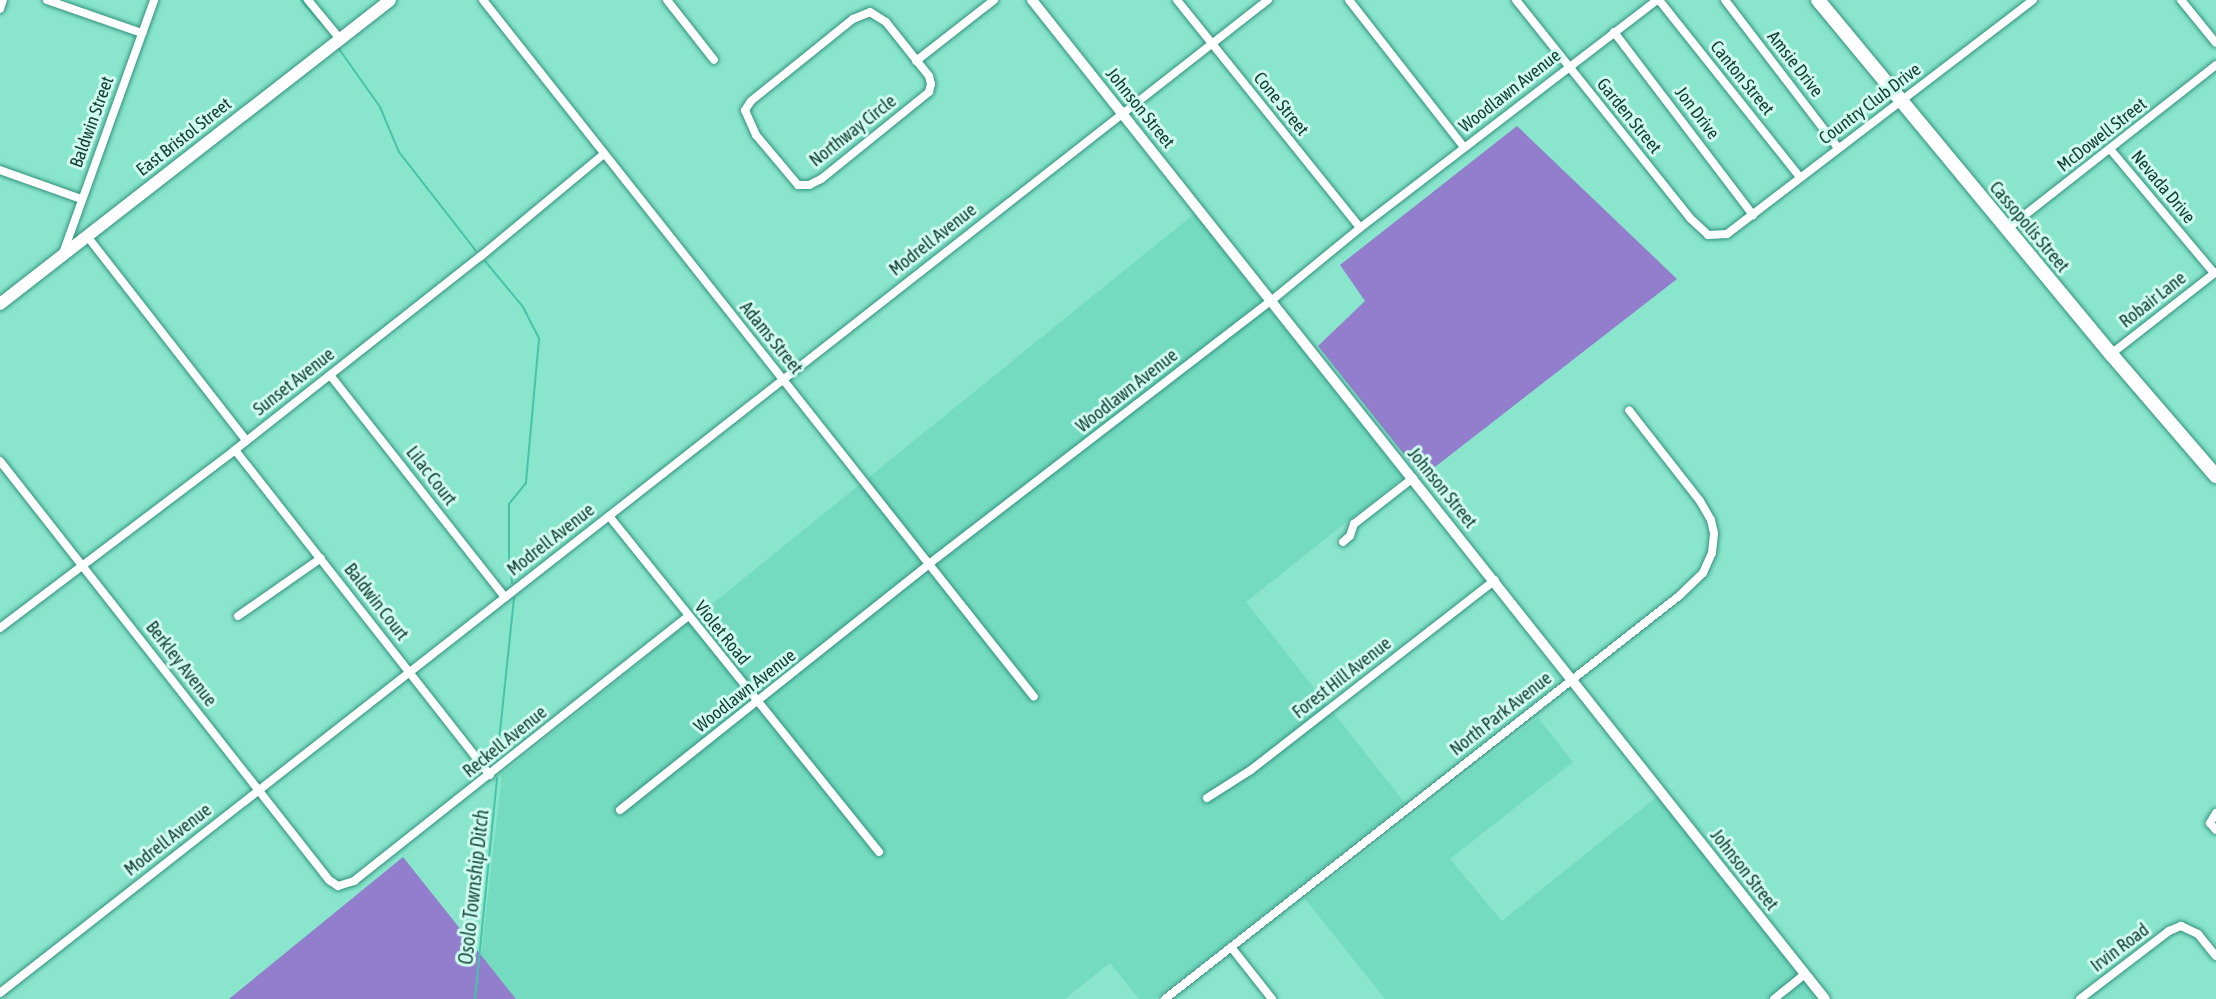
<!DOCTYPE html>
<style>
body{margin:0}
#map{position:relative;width:2216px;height:999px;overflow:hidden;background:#89e5cc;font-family:"Asap Condensed",sans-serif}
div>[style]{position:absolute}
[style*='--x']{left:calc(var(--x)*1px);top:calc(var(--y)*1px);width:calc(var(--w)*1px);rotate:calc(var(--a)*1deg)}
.built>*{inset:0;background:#74dbc1}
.forest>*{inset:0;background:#937ecd}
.stream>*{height:2px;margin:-1px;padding:0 1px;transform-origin:1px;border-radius:1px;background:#46c4a8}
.roads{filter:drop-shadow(0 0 2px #31927d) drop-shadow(0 0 2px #31927d)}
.minor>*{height:8px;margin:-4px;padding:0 4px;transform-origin:4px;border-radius:4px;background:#fff}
.tertiary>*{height:10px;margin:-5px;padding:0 5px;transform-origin:5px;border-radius:5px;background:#fff}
.secondary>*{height:12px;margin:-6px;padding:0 6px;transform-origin:6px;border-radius:6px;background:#fff}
.primary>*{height:14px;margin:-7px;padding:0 7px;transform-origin:7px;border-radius:7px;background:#fff}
span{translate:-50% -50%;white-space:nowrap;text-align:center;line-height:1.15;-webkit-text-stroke:6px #d0fcef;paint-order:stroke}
.street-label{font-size:18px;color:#133b32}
.water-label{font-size:20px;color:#1d5145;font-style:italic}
</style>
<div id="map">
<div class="built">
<i style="clip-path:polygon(1194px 214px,1403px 477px,1246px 602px,1405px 803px,1155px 999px,1139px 999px,1110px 963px,1065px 999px,516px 999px,481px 955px,502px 774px)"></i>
<i style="clip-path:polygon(1538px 718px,1573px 762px,1450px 859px,1502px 921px,1658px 796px,1818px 999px,1385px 999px,1305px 899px)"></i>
</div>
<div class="forest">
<i style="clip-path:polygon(1517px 126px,1677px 279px,1422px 477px,1318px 346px,1365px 301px,1340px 265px)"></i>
<i style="clip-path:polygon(403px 857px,516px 999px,229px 999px)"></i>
</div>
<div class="stream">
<i style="--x:301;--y:0;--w:32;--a:49"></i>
<i style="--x:337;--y:46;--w:75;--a:54.8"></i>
<i style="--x:380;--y:107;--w:49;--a:67.1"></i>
<i style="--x:399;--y:152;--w:125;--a:52.1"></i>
<i style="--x:485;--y:261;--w:60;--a:50.4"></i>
<i style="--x:523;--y:307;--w:36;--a:63"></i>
<i style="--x:539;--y:339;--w:145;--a:95.2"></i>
<i style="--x:526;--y:483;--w:27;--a:129"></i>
<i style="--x:509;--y:504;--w:54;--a:90"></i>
<i style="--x:509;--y:558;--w:25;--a:83"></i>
<i style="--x:497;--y:760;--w:163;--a:-84"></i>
<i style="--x:475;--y:999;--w:222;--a:-84.3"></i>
</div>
<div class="roads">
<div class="minor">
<i style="--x:47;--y:0;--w:101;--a:19.2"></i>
<i style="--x:308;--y:0;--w:50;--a:50.6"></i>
<i style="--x:483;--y:0;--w:888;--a:51.67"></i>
<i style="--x:667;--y:0;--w:76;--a:51.9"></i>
<i style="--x:1177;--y:0;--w:292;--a:51.2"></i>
<i style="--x:1349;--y:0;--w:187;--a:52"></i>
<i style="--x:1516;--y:0;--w:280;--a:51.4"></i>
<i style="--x:1691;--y:219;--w:23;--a:43"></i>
<i style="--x:1708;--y:235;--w:19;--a:-3"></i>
<i style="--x:1727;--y:234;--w:385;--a:-37.4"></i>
<i style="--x:1659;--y:0;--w:226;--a:51.5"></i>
<i style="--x:1725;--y:0;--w:186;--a:52.6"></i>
<i style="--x:2181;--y:0;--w:55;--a:50.9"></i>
<i style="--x:0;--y:9;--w:9;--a:-72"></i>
<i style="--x:870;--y:12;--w:19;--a:32"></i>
<i style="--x:886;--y:22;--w:69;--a:51.5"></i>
<i style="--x:929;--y:76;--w:8;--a:76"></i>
<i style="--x:931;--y:84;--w:8;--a:104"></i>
<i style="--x:929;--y:92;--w:139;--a:141.1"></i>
<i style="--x:821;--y:179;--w:13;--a:153"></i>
<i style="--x:809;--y:185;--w:11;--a:180"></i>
<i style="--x:798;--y:185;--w:65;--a:-130"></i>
<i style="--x:756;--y:135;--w:27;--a:-114"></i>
<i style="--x:745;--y:110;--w:11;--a:-56"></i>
<i style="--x:751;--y:101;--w:131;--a:-38.8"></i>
<i style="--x:853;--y:19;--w:18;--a:-22"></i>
<i style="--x:1614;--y:32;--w:230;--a:52.8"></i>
<i style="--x:916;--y:61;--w:99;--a:-38"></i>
<i style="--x:2110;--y:149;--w:162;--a:50"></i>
<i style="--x:0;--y:170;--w:86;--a:19.7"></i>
<i style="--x:2007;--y:229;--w:266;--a:-38.1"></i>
<i style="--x:87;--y:236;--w:259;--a:52.1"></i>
<i style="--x:62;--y:256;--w:272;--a:-70.2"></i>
<i style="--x:2111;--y:354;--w:133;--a:-38"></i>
<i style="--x:330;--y:375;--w:283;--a:51.8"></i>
<i style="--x:235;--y:450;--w:413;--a:51.9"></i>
<i style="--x:0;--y:461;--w:533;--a:51.86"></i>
<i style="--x:329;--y:880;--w:11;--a:34"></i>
<i style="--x:338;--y:886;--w:17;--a:-17"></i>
<i style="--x:354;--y:881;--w:425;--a:-38.4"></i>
<i style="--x:609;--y:516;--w:431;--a:51.2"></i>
<i style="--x:1343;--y:542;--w:9;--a:-41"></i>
<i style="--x:1350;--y:536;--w:13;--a:-72"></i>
<i style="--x:1354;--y:524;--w:75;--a:-37.9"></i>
<i style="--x:238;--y:616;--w:101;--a:-34.9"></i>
<i style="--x:0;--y:628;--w:295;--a:-37.1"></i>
<i style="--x:235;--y:450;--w:313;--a:-38.3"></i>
<i style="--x:481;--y:256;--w:160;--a:-39.7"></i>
<i style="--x:1207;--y:798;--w:52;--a:-32.5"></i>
<i style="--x:1251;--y:770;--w:309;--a:-37.9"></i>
<i style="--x:620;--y:810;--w:395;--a:-38.5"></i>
<i style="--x:929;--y:564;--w:433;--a:-37.6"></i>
<i style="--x:1272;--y:300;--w:114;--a:-39.3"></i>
<i style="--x:1360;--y:228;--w:374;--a:-37.5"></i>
<i style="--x:2216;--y:813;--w:12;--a:121"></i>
<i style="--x:2210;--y:823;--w:9;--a:49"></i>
<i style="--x:1231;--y:947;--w:66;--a:51.7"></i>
<i style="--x:0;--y:993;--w:1611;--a:-38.07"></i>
<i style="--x:1165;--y:999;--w:653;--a:-38.1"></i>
<i style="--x:1679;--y:596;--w:33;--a:-44"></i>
<i style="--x:1703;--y:573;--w:22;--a:-66"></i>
<i style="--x:1712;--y:553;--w:20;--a:-84"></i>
<i style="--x:1714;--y:533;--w:13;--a:-103"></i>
<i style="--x:1711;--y:520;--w:22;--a:-120"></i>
<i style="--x:1700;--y:501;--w:115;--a:-128"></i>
<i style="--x:1774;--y:999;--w:40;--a:-39"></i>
<i style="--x:2080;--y:999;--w:112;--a:-37.4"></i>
<i style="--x:2169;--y:931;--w:13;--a:-23"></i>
<i style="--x:2181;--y:926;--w:19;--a:25"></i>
<i style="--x:2198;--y:934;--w:28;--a:51"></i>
</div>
<div class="tertiary">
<i style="--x:1032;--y:0;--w:1275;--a:51.56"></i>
</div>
<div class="secondary">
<i style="--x:0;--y:304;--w:494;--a:-37.9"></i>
</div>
<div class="primary">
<i style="--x:1818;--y:0;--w:460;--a:50.4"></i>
<i style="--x:2111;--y:354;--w:161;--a:49.3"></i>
</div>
</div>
<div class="street-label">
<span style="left:1795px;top:64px;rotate:52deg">Amsie Drive</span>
<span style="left:1742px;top:78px;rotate:51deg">Canton Street</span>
<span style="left:1510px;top:91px;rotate:-38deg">Woodlawn Avenue</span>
<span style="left:1281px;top:104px;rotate:51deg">Cone Street</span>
<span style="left:1870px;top:104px;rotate:-37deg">Country Club Drive</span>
<span style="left:1140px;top:108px;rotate:51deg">Johnson Street</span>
<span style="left:1697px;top:113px;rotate:53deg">Jon Drive</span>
<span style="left:1629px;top:116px;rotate:51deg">Garden Street</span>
<span style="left:92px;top:122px;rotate:-70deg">Baldwin Street</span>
<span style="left:853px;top:131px;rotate:-38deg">Northway Circle</span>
<span style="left:2102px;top:135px;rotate:-38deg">McDowell Street</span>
<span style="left:184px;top:137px;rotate:-38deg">East Bristol Street</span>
<span style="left:2163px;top:187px;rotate:50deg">Nevada Drive</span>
<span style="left:2029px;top:227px;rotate:50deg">Cassopolis Street</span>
<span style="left:933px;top:240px;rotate:-38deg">Modrell Avenue</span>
<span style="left:2153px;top:300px;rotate:-38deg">Robair Lane</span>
<span style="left:771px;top:338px;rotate:51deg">Adams Street</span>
<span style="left:294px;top:382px;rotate:-38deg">Sunset Avenue</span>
<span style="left:1127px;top:391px;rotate:-38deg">Woodlawn Avenue</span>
<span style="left:431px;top:476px;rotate:52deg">Lilac Court</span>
<span style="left:1442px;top:488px;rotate:51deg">Johnson Street</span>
<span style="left:551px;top:540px;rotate:-38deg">Modrell Avenue</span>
<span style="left:376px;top:602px;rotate:52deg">Baldwin Court</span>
<span style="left:722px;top:633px;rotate:51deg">Violet Road</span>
<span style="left:181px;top:664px;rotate:52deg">Berkley Avenue</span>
<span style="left:1342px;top:678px;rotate:-38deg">Forest Hill Avenue</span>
<span style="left:745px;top:691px;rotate:-38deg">Woodlawn Avenue</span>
<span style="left:1501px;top:714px;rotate:-38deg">North Park Avenue</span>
<span style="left:505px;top:742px;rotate:-39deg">Reckell Avenue</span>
<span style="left:168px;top:840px;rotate:-38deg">Modrell Avenue</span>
<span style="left:1744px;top:870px;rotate:52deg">Johnson Street</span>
<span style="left:2120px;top:948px;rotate:-37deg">Irvin Road</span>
</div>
<div class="water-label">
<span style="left:473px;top:887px;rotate:-84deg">Osolo Township Ditch</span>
</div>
</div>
